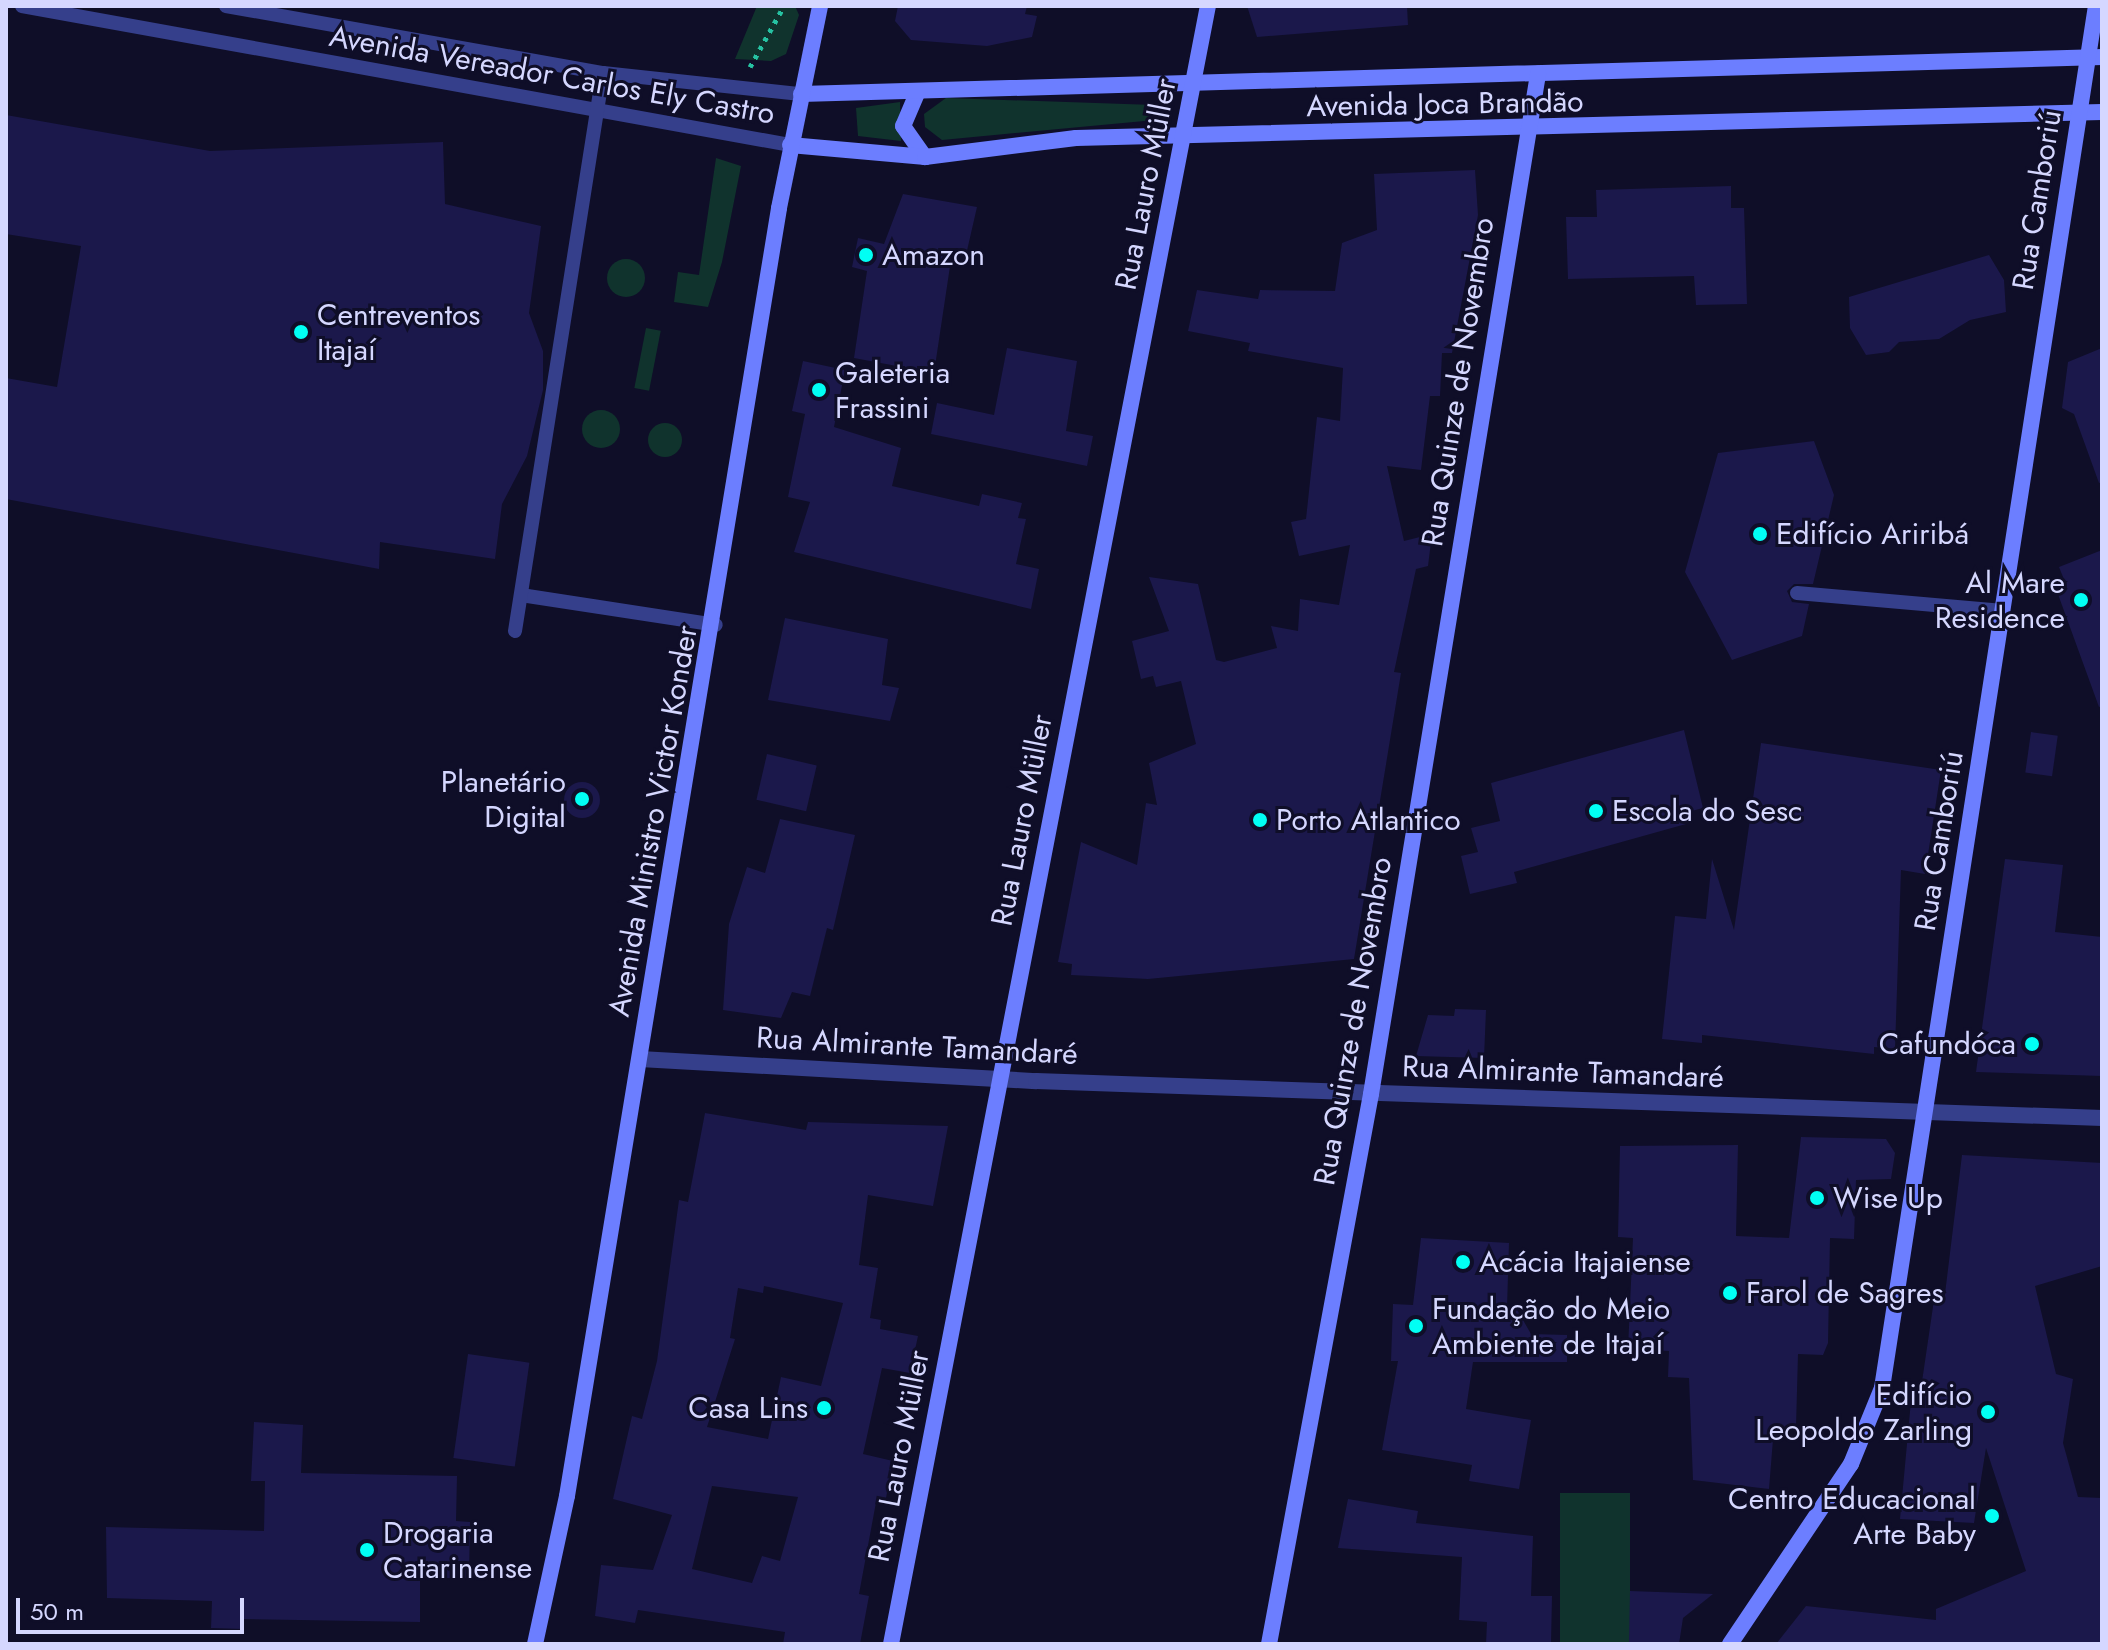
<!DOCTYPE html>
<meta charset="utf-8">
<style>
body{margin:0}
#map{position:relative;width:2108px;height:1650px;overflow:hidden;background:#0f0e28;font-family:Jost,sans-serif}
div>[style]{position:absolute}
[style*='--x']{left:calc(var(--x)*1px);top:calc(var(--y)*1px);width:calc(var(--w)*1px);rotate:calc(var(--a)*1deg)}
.green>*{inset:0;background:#10332d;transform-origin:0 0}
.round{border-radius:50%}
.building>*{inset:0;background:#1b184b;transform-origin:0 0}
.path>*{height:5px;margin-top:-2.5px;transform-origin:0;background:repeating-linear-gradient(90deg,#26c2a2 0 4px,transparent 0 10px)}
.lane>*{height:14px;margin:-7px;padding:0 7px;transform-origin:7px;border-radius:7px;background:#353f8b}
.street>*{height:16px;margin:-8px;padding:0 8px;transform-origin:8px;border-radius:8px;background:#353f8b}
.secondary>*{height:16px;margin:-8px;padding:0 8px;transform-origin:8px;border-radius:8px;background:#6c7eff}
.dots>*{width:22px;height:22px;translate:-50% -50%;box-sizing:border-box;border:4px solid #0f0e28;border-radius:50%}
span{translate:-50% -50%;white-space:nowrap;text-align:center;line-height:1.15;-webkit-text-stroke:6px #0f0e28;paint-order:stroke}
.street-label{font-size:30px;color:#d5d7ff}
.poi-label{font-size:30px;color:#d5d7ff}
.left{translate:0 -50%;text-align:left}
.right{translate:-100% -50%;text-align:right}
.frame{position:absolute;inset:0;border:8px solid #d5d7ff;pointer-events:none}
.scale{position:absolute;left:16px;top:1598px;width:228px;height:36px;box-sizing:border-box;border:4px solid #d5d7ff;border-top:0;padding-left:10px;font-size:24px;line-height:28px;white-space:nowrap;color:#d5d7ff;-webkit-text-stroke:6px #0f0e28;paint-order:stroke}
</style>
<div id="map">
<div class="green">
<i style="clip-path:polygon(757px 6px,795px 6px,799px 15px,786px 54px,771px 61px,735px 59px)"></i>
<i style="clip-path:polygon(946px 98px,1154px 105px,1160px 111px,1155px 120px,942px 140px,925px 127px,924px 114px)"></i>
<i style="clip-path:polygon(900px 102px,901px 141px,858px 136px,856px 108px)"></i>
<i style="clip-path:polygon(716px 158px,741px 166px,722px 262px,708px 307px,674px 302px,678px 272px,699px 275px)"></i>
<i class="round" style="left:607px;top:259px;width:38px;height:38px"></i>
<i style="left:646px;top:328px;width:15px;height:61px;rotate:11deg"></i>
<i class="round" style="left:582px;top:410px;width:38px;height:38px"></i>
<i class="round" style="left:648px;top:423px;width:34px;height:34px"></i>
<i style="left:1630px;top:1493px;width:151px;height:70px;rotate:90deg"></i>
</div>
<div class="building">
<i style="clip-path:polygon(898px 6px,1027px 6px,1025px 14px,1037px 16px,1032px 37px,987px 46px,911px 40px,895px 21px)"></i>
<i style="clip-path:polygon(1247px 6px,1407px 6px,1408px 25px,1257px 37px)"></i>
<i style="clip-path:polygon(6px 115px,210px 151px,443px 142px,445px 204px,541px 226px,529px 313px,543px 351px,543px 390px,527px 456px,502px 504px,495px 559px,380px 542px,379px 569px,6px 499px,6px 378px,57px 387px,81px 246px,6px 234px)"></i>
<i style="clip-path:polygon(1475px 170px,1478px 215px,1452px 353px,1442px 353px,1440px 396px,1430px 396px,1421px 470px,1387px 466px,1404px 541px,1432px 534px,1428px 566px,1416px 569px,1394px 672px,1401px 673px,1354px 959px,1148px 979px,1071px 975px,1072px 964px,1058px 962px,1081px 842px,1137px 865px,1146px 803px,1157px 805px,1149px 763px,1196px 744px,1181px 681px,1156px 687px,1153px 676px,1141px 679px,1132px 641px,1169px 631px,1149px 577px,1198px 584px,1216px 660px,1224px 662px,1277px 648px,1271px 626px,1298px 631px,1300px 599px,1339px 605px,1350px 545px,1299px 556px,1291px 522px,1306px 519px,1317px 417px,1340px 421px,1343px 368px,1248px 351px,1250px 343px,1188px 331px,1197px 290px,1258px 299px,1260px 290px,1335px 291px,1342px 243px,1377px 230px,1374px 174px)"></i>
<i style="clip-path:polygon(1731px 186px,1731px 208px,1744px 208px,1747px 304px,1696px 305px,1694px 276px,1568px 279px,1566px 217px,1597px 217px,1596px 190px)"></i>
<i style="clip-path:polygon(903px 194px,977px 207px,966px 255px,952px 253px,934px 373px,854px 358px,867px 271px,852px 267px,858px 238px,884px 244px)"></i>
<i style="clip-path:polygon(1989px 255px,2004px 280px,2006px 312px,1970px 320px,1939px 339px,1899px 342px,1889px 352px,1866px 355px,1850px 328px,1849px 297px)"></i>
<i style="clip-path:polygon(1007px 348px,1077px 361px,1066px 431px,1093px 436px,1087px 466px,931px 434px,937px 403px,994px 415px)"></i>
<i style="clip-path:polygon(2102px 348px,2102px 482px,2099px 483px,2074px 414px,2062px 408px,2068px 362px)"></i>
<i style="clip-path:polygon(803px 361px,845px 370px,834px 427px,901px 448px,892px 486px,979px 506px,982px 494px,1022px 503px,1018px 518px,1026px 519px,1016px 564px,1039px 569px,1031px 609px,794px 552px,810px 502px,788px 497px,805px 414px,792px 411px)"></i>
<i style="clip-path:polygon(1814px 441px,1834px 495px,1813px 584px,1794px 584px,1787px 591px,1792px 602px,1809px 604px,1802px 636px,1732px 660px,1685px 572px,1718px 453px)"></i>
<i style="clip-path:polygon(2102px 550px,2102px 706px,2099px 707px,2055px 586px,2065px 582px,2059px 567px)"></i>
<i style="clip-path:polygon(785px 618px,888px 639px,882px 685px,899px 688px,890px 721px,768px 700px)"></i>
<i style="clip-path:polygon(1684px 730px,1703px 808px,1684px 813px,1686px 824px,1514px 872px,1517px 883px,1470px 894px,1461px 856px,1478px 852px,1471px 828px,1500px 821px,1491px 783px)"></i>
<i style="left:2031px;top:732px;width:27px;height:41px;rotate:8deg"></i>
<i style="clip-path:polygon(1761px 743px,1941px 770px,1925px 874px,1901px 870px,1895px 1049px,1874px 1047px,1874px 1054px,1702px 1035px,1702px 1043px,1662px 1039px,1675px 916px,1706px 919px,1712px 859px,1734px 930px)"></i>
<i style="left:767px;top:754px;width:51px;height:47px;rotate:13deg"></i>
<i class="round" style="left:564px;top:782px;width:36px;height:36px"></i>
<i style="clip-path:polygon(780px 819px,855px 835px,833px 930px,827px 928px,810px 996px,792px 992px,781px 1018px,723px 1010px,729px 924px,747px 867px,765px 873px)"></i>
<i style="clip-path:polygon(2005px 859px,2063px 865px,2055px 932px,2102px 937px,2102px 1076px,1976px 1072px)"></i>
<i style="clip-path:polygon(1455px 1009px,1486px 1010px,1484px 1058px,1416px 1056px,1428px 1015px,1454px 1016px)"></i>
<i style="clip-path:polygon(evenodd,705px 1113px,806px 1130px,808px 1122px,948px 1126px,933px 1206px,868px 1195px,859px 1265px,878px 1268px,870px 1318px,881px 1320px,880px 1329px,918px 1336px,910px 1373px,882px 1368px,863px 1454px,893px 1461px,886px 1498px,877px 1497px,859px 1594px,869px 1596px,860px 1644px,783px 1644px,785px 1632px,638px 1610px,635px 1623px,595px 1616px,601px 1565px,653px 1570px,672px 1515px,613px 1499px,632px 1416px,642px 1419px,657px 1361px,679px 1200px,688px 1202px,705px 1113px,764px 1286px,843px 1303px,821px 1386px,781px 1377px,768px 1439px,707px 1427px,735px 1339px,730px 1338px,738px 1288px,763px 1293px,764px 1286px,705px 1113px,712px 1486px,798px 1497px,780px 1561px,762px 1556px,752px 1583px,692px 1569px,712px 1486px)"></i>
<i style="clip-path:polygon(1801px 1137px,1886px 1139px,1895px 1153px,1891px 1179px,1856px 1180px,1854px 1239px,1830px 1238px,1828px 1343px,1823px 1355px,1798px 1354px,1796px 1427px,1774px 1427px,1769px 1489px,1693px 1480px,1689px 1378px,1668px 1377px,1669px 1351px,1628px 1349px,1633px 1238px,1618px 1237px,1620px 1146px,1738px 1145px,1736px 1236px,1789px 1238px)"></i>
<i style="clip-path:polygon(1962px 1155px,2102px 1163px,2102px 1266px,2035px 1286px,2056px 1374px,2073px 1379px,2063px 1443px,2078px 1497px,2102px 1498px,2102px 1644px,1776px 1644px,1806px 1606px,1936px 1620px,1936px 1609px,2026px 1571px,1986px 1448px,1974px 1523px,1900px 1519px,1911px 1401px,1919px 1402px,1934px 1300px,1944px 1302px)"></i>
<i style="clip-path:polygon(1421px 1238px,1509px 1243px,1507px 1308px,1516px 1308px,1531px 1334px,1567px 1335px,1567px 1362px,1473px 1362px,1466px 1409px,1531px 1420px,1519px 1489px,1469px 1481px,1472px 1465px,1382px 1450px,1398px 1361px,1391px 1361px,1393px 1304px,1413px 1305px)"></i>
<i style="left:468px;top:1354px;width:62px;height:105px;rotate:8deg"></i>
<i style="clip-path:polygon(254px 1422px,303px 1425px,301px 1473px,457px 1476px,456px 1521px,470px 1522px,469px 1578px,420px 1578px,420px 1622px,243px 1619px,243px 1629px,211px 1628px,212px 1601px,107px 1598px,106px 1527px,264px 1531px,265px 1481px,251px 1481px)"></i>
<i style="clip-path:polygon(1348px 1499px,1418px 1511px,1416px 1523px,1533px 1536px,1531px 1596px,1552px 1596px,1551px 1644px,1486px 1644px,1487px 1622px,1459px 1620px,1462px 1557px,1338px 1548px)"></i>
<i style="clip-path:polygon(1630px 1591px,1713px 1594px,1683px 1618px,1679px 1644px,1629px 1644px)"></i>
</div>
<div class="path">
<i style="--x:750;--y:67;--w:70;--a:-60.9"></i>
</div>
<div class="lane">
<i style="--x:22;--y:6;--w:780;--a:10.26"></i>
<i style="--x:226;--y:6;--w:383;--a:10.1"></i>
<i style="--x:603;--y:73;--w:199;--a:6.1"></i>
<i style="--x:1797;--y:593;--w:207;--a:5"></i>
<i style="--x:521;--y:595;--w:197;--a:8.7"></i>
<i style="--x:515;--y:631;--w:565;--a:-81.04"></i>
</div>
<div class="street">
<i style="--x:640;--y:1059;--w:397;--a:3.2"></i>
<i style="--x:1036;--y:1081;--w:1067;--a:1.99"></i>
</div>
<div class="secondary">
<i style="--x:918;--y:91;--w:38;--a:113"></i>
<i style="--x:903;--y:126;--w:38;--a:55"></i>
<i style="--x:801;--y:94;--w:1302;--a:-1.63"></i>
<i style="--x:790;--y:145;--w:136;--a:5.1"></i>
<i style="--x:925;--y:157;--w:152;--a:-7.2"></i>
<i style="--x:1076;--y:138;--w:1026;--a:-1.45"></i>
<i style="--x:535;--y:1644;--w:151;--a:-77.8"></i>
<i style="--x:567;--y:1496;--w:1305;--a:-80.65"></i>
<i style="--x:779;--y:208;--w:206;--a:-78.5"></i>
<i style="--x:891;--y:1644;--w:1668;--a:-79.05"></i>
<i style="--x:1269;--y:1644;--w:559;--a:-79.49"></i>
<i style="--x:1371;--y:1094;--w:1034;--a:-80.7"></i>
<i style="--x:1730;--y:1644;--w:217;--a:-56.1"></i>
<i style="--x:1851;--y:1464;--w:82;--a:-67.8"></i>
<i style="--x:1882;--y:1388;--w:1398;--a:-81.2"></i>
</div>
<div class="dots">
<i style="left:866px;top:255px;background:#01fff4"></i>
<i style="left:301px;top:332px;background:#01fff4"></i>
<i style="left:819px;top:390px;background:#01fff4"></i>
<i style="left:1760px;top:534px;background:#01fff4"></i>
<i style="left:2081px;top:600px;background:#01fff4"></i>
<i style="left:582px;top:799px;background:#01fff4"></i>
<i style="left:1596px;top:811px;background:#01fff4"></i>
<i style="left:1260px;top:820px;background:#01fff4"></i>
<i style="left:2032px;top:1044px;background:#01fff4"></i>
<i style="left:1817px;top:1198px;background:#01fff4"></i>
<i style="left:1463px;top:1262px;background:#01fff4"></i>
<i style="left:1730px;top:1293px;background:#01fff4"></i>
<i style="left:1416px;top:1326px;background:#01fff4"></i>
<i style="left:824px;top:1408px;background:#01fff4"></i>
<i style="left:1988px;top:1412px;background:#01fff4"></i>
<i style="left:1992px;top:1516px;background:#01fff4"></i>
<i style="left:367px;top:1550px;background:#01fff4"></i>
</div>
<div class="street-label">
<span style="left:552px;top:75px;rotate:10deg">Avenida Vereador Carlos Ely Castro</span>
<span style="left:1445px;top:104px;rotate:-1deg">Avenida Joca Brandão</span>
<span style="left:1146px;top:184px;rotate:-79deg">Rua Lauro Müller</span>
<span style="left:2037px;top:200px;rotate:-81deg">Rua Camboriú</span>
<span style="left:1458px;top:382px;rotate:-81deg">Rua Quinze de Novembro</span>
<span style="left:1022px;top:820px;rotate:-79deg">Rua Lauro Müller</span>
<span style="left:653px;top:821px;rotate:-80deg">Avenida Ministro Victor Konder</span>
<span style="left:1939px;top:841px;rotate:-81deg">Rua Camboriú</span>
<span style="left:1353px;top:1021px;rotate:-80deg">Rua Quinze de Novembro</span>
<span style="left:917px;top:1046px;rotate:3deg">Rua Almirante Tamandaré</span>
<span style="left:1563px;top:1072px;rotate:2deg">Rua Almirante Tamandaré</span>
<span style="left:899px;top:1456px;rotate:-79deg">Rua Lauro Müller</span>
</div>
<div class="poi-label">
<span class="left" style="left:882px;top:255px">Amazon</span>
<span class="left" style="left:317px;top:332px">Centreventos<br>Itajaí</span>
<span class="left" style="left:835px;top:390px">Galeteria<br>Frassini</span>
<span class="left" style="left:1776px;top:534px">Edifício Ariribá</span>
<span class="right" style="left:2065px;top:600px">Al Mare<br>Residence</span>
<span class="right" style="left:566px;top:799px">Planetário<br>Digital</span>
<span class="left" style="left:1612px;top:811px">Escola do Sesc</span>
<span class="left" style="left:1276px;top:820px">Porto Atlantico</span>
<span class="right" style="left:2016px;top:1044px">Cafundóca</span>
<span class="left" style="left:1833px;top:1198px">Wise Up</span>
<span class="left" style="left:1479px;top:1262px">Acácia Itajaiense</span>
<span class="left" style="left:1746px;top:1293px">Farol de Sagres</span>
<span class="left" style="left:1432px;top:1326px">Fundação do Meio<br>Ambiente de Itajaí</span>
<span class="right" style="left:1972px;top:1412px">Edifício<br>Leopoldo Zarling</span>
<span class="right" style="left:808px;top:1408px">Casa Lins</span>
<span class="right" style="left:1976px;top:1516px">Centro Educacional<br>Arte Baby</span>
<span class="left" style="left:383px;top:1550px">Drogaria<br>Catarinense</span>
</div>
<div class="frame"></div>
<div class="scale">50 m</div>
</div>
